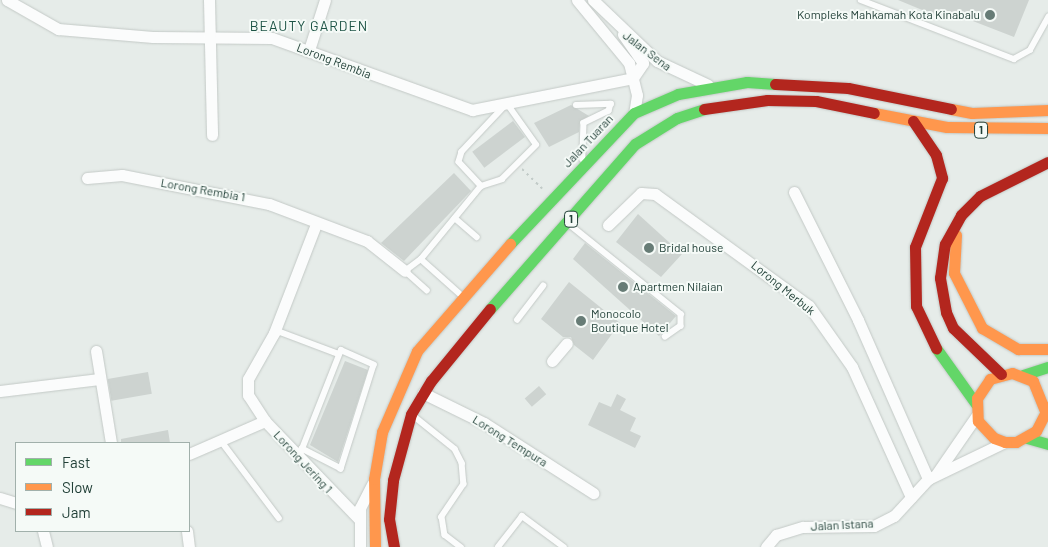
<!DOCTYPE html>
<style>
body{margin:0}
#map{position:relative;width:1048px;height:547px;overflow:hidden;background:#e6ece9;font-family:Barlow,sans-serif}
div>[style]{position:absolute}
[style*='--x']{left:calc(var(--x)*1px);top:calc(var(--y)*1px);width:calc(var(--w)*1px);rotate:calc(var(--a)*1deg)}
.building>*{inset:0;background:#cdd3d0;transform-origin:0 0}
.path>*{height:2px;margin-top:-1px;transform-origin:0;background:repeating-linear-gradient(90deg,#c2cbc8 0 2.5px,transparent 0 6.5px)}
.roads{filter:drop-shadow(0 0 1px #c3c9c6) drop-shadow(0 0 1px #c3c9c6)}
.lane>*{height:5.5px;margin:-2.75px;padding:0 2.75px;transform-origin:2.75px;border-radius:2.75px;background:#fbfcfc}
.street>*{height:11px;margin:-5.5px;padding:0 5.5px;transform-origin:5.5px;border-radius:5.5px;background:#fbfcfc}
.fast>*{height:11px;margin:-5.5px;padding:0 5.5px;transform-origin:5.5px;border-radius:5.5px;background:#63d668}
.slow>*{height:11px;margin:-5.5px;padding:0 5.5px;transform-origin:5.5px;border-radius:5.5px;background:#ff974d}
.jam>*{height:11px;margin:-5.5px;padding:0 5.5px;transform-origin:5.5px;border-radius:5.5px;background:#b3261e}
.dots>*{width:14px;height:14px;translate:-50% -50%;box-sizing:border-box;border:2px solid #f5faf7;border-radius:50%}
span{translate:-50% -50%;white-space:nowrap;text-align:center;line-height:1.15;-webkit-text-stroke:4px #f5faf7;paint-order:stroke}
.shield-label span{padding:1px 4px;background:#f5faf7;border:1px solid;border-radius:4px;-webkit-text-stroke-width:0}
.shield-label{font-size:11px;color:#224038;font-weight:700}
.poi-label{font-size:12px;color:#224038}
.right{translate:-100% -50%;text-align:right}
.left{translate:0 -50%;text-align:left}
.street-label{font-size:12px;color:#224038}
.neighbourhood-label{font-size:14px;color:#1d5345;letter-spacing:1px}
.legend{position:absolute;left:15px;top:442px;width:175px;height:90px;box-sizing:border-box;background:#f5faf7;border:1px solid #a1b0ab;margin:0;padding:6px 9px;list-style:none;font-size:15px;color:#224038}
.legend li{display:flex;align-items:center;gap:10px;height:25px}
.legend b{width:25px;border:1px solid #a1b0ab}
</style>
<div id="map">
<div class="building">
<i style="clip-path:polygon(898px 0,1029px 0,1014px 37px,947px 11px,944px 19px)"></i>
<i style="clip-path:polygon(571px 105px,589px 116px,580px 121px,579px 132px,549px 147px,534px 123px)"></i>
<i style="left:513px;top:121px;width:20px;height:51px;rotate:53deg"></i>
<i style="clip-path:polygon(454px 173px,471px 191px,404px 261px,381px 243px)"></i>
<i style="clip-path:polygon(638px 214px,682px 254px,661px 277px,616px 242px)"></i>
<i style="clip-path:polygon(585px 243px,676px 316px,659px 336px,573px 259px)"></i>
<i style="clip-path:polygon(569px 282px,620px 323px,593px 360px,574px 345px,571px 337px,563px 337px,541px 319px)"></i>
<i style="clip-path:polygon(345px 361px,368px 370px,338px 462px,310px 445px)"></i>
<i style="left:148px;top:372px;width:22px;height:41px;rotate:80deg"></i>
<i style="left:539px;top:386px;width:11px;height:19px;rotate:49deg"></i>
<i style="clip-path:polygon(617px 394px,626px 399px,620px 410px,636px 418px,630px 431px,641px 436px,635px 448px,588px 425px,599px 402px,611px 407px)"></i>
<i style="clip-path:polygon(168px 430px,170px 443px,121px 443px,121px 439px)"></i>
</div>
<div class="path">
<i style="--x:522;--y:169;--w:28;--a:44"></i>
</div>
<div class="roads">
<div class="lane">
<i style="--x:861;--y:0;--w:164;--a:21.1"></i>
<i style="--x:1014;--y:59;--w:18;--a:-29"></i>
<i style="--x:1030;--y:50;--w:38;--a:-61"></i>
<i style="--x:576;--y:105;--w:35;--a:-2"></i>
<i style="--x:611;--y:104;--w:7;--a:106"></i>
<i style="--x:609;--y:111;--w:28;--a:154"></i>
<i style="--x:584;--y:123;--w:36;--a:92"></i>
<i style="--x:455;--y:218;--w:29;--a:41"></i>
<i style="--x:569;--y:224;--w:144;--a:38.8"></i>
<i style="--x:681;--y:314;--w:12;--a:90"></i>
<i style="--x:681;--y:326;--w:19;--a:145"></i>
<i style="--x:421;--y:259;--w:51;--a:41.8"></i>
<i style="--x:427;--y:291;--w:30;--a:-138"></i>
<i style="--x:405;--y:271;--w:20;--a:-37"></i>
<i style="--x:421;--y:259;--w:94;--a:-50.6"></i>
<i style="--x:481;--y:186;--w:22;--a:-18"></i>
<i style="--x:502;--y:179;--w:48;--a:-45"></i>
<i style="--x:536;--y:145;--w:50;--a:-125.3"></i>
<i style="--x:507;--y:104;--w:66;--a:133.2"></i>
<i style="--x:462;--y:152;--w:10;--a:107"></i>
<i style="--x:459;--y:162;--w:33;--a:47"></i>
<i style="--x:517;--y:320;--w:43;--a:-52.6"></i>
<i style="--x:275;--y:330;--w:68;--a:20.6"></i>
<i style="--x:415;--y:417;--w:51;--a:38.7"></i>
<i style="--x:455;--y:449;--w:16;--a:63"></i>
<i style="--x:462;--y:463;--w:21;--a:85"></i>
<i style="--x:464;--y:484;--w:40;--a:124"></i>
<i style="--x:442;--y:517;--w:18;--a:81"></i>
<i style="--x:445;--y:535;--w:20;--a:37"></i>
<i style="--x:222;--y:442;--w:95;--a:53.1"></i>
<i style="--x:299;--y:458;--w:9;--a:-72"></i>
<i style="--x:302;--y:449;--w:106;--a:-68.5"></i>
<i style="--x:341;--y:350;--w:36;--a:24"></i>
<i style="--x:374;--y:365;--w:109;--a:107.6"></i>
<i style="--x:341;--y:469;--w:44;--a:-152.9"></i>
<i style="--x:498;--y:547;--w:39;--a:-52"></i>
<i style="--x:522;--y:516;--w:52;--a:36.4"></i>
</div>
<div class="street">
<i style="--x:7;--y:0;--w:59;--a:29.6"></i>
<i style="--x:58;--y:29;--w:95;--a:4.8"></i>
<i style="--x:153;--y:37;--w:119;--a:0.5"></i>
<i style="--x:272;--y:38;--w:213;--a:19.8"></i>
<i style="--x:472;--y:110;--w:164;--a:-11.2"></i>
<i style="--x:633;--y:78;--w:18;--a:-56"></i>
<i style="--x:643;--y:63;--w:35;--a:-125"></i>
<i style="--x:209;--y:0;--w:135;--a:88.7"></i>
<i style="--x:577;--y:0;--w:82;--a:50.5"></i>
<i style="--x:629;--y:63;--w:33;--a:76"></i>
<i style="--x:637;--y:95;--w:18;--a:99"></i>
<i style="--x:593;--y:0;--w:88;--a:43.6"></i>
<i style="--x:657;--y:61;--w:56;--a:25.2"></i>
<i style="--x:309;--y:50;--w:52;--a:-72.3"></i>
<i style="--x:87;--y:178;--w:35;--a:-5"></i>
<i style="--x:122;--y:175;--w:150;--a:11.2"></i>
<i style="--x:269;--y:204;--w:105;--a:20.7"></i>
<i style="--x:367;--y:241;--w:48;--a:38.3"></i>
<i style="--x:794;--y:192;--w:143;--a:63.4"></i>
<i style="--x:858;--y:320;--w:174;--a:66.2"></i>
<i style="--x:608;--y:225;--w:46;--a:-44.1"></i>
<i style="--x:641;--y:193;--w:14;--a:4"></i>
<i style="--x:655;--y:194;--w:190;--a:36"></i>
<i style="--x:809;--y:306;--w:75;--a:54.8"></i>
<i style="--x:852;--y:367;--w:143;--a:65.6"></i>
<i style="--x:96;--y:351;--w:93;--a:80.7"></i>
<i style="--x:552;--y:361;--w:23;--a:-50"></i>
<i style="--x:0;--y:391;--w:100;--a:-6.9"></i>
<i style="--x:423;--y:393;--w:68;--a:26.2"></i>
<i style="--x:484;--y:423;--w:130;--a:32.7"></i>
<i style="--x:265;--y:421;--w:31;--a:-123"></i>
<i style="--x:248;--y:395;--w:16;--a:-90"></i>
<i style="--x:248;--y:379;--w:53;--a:-60.5"></i>
<i style="--x:274;--y:333;--w:117;--a:-68.9"></i>
<i style="--x:189;--y:454;--w:83;--a:-23.5"></i>
<i style="--x:265;--y:421;--w:136;--a:46.2"></i>
<i style="--x:937;--y:473;--w:70;--a:-55.4"></i>
<i style="--x:0;--y:498;--w:17;--a:17"></i>
<i style="--x:43;--y:531;--w:16;--a:76"></i>
<i style="--x:187;--y:531;--w:16;--a:83"></i>
<i style="--x:360;--y:547;--w:39;--a:-90"></i>
<i style="--x:360;--y:508;--w:27;--a:-63"></i>
<i style="--x:766;--y:547;--w:16;--a:-50"></i>
<i style="--x:776;--y:535;--w:28;--a:-17"></i>
<i style="--x:803;--y:527;--w:71;--a:-0.8"></i>
<i style="--x:874;--y:526;--w:22;--a:-27"></i>
<i style="--x:894;--y:516;--w:50;--a:-47.4"></i>
<i style="--x:928;--y:479;--w:85;--a:-25.7"></i>
</div>
<div class="fast">
<i style="--x:510;--y:244;--w:180;--a:-46.6"></i>
<i style="--x:634;--y:113;--w:48;--a:-23.4"></i>
<i style="--x:678;--y:94;--w:70;--a:-9.9"></i>
<i style="--x:747;--y:82;--w:28;--a:4"></i>
<i style="--x:490;--y:309;--w:220;--a:-48.7"></i>
<i style="--x:635;--y:144;--w:49;--a:-31.8"></i>
<i style="--x:677;--y:118;--w:28;--a:-18"></i>
<i style="--x:936;--y:348;--w:69;--a:54.5"></i>
<i style="--x:1023;--y:375;--w:26;--a:-18"></i>
<i style="--x:1027;--y:438;--w:22;--a:16"></i>
</div>
<div class="slow">
<i style="--x:951;--y:109;--w:21;--a:11"></i>
<i style="--x:972;--y:113;--w:76;--a:-2.3"></i>
<i style="--x:874;--y:113;--w:74;--a:10.9"></i>
<i style="--x:947;--y:127;--w:101;--a:0.6"></i>
<i style="--x:956;--y:235;--w:38;--a:93"></i>
<i style="--x:954;--y:273;--w:62;--a:63"></i>
<i style="--x:982;--y:328;--w:42;--a:30.3"></i>
<i style="--x:1018;--y:349;--w:30;--a:0"></i>
<i style="--x:1045;--y:411;--w:32;--a:-112"></i>
<i style="--x:1033;--y:381;--w:22;--a:-159"></i>
<i style="--x:1012;--y:373;--w:23;--a:165"></i>
<i style="--x:990;--y:379;--w:23;--a:124"></i>
<i style="--x:977;--y:398;--w:23;--a:88"></i>
<i style="--x:978;--y:421;--w:23;--a:47"></i>
<i style="--x:994;--y:438;--w:12;--a:20"></i>
<i style="--x:1005;--y:442;--w:11;--a:0"></i>
<i style="--x:1016;--y:442;--w:23;--a:-29"></i>
<i style="--x:1036;--y:431;--w:27;--a:-63"></i>
<i style="--x:375;--y:547;--w:68;--a:-90.8"></i>
<i style="--x:374;--y:479;--w:48;--a:-80.3"></i>
<i style="--x:382;--y:432;--w:88;--a:-66.6"></i>
<i style="--x:417;--y:351;--w:142;--a:-49"></i>
</div>
<div class="jam">
<i style="--x:775;--y:84;--w:73;--a:3.1"></i>
<i style="--x:848;--y:88;--w:105;--a:11.5"></i>
<i style="--x:704;--y:109;--w:64;--a:-8.1"></i>
<i style="--x:767;--y:100;--w:49;--a:1.2"></i>
<i style="--x:816;--y:101;--w:59;--a:11.7"></i>
<i style="--x:913;--y:121;--w:41;--a:55.9"></i>
<i style="--x:936;--y:155;--w:24;--a:75"></i>
<i style="--x:942;--y:178;--w:74;--a:111.4"></i>
<i style="--x:915;--y:247;--w:59;--a:89"></i>
<i style="--x:916;--y:306;--w:47;--a:64.5"></i>
<i style="--x:1001;--y:374;--w:66;--a:-136.2"></i>
<i style="--x:953;--y:328;--w:17;--a:-114"></i>
<i style="--x:946;--y:312;--w:35;--a:-100"></i>
<i style="--x:940;--y:278;--w:34;--a:-82"></i>
<i style="--x:945;--y:244;--w:33;--a:-61"></i>
<i style="--x:961;--y:215;--w:27;--a:-45"></i>
<i style="--x:980;--y:196;--w:76;--a:-26.6"></i>
<i style="--x:394;--y:547;--w:28;--a:-100"></i>
<i style="--x:389;--y:519;--w:39;--a:-84"></i>
<i style="--x:393;--y:480;--w:68;--a:-74.7"></i>
<i style="--x:411;--y:414;--w:39;--a:-59"></i>
<i style="--x:431;--y:381;--w:93;--a:-50.7"></i>
</div>
</div>
<div class="dots">
<i style="left:990px;top:15px;background:#677c76"></i>
<i style="left:649px;top:248px;background:#677c76"></i>
<i style="left:623px;top:287px;background:#677c76"></i>
<i style="left:581px;top:321px;background:#677c76"></i>
</div>
<div class="shield-label">
<span style="left:981px;top:130px">1</span>
<span style="left:571px;top:219px">1</span>
</div>
<div class="poi-label">
<span class="right" style="left:980px;top:15px">Kompleks Mahkamah Kota Kinabalu</span>
<span class="left" style="left:659px;top:248px">Bridal house</span>
<span class="left" style="left:633px;top:287px">Apartmen Nilaian</span>
<span class="left" style="left:591px;top:321px">Monocolo<br>Boutique Hotel</span>
</div>
<div class="street-label">
<span style="left:647px;top:51px;rotate:37deg">Jalan Sena</span>
<span style="left:334px;top:61px;rotate:21deg">Lorong Rembia</span>
<span style="left:588px;top:141px;rotate:-47deg">Jalan Tuaran</span>
<span style="left:203px;top:190px;rotate:10deg">Lorong Rembia 1</span>
<span style="left:783px;top:288px;rotate:39deg">Lorong Merbuk</span>
<span style="left:510px;top:441px;rotate:32deg">Lorong Tempura</span>
<span style="left:303px;top:462px;rotate:47deg">Lorong Jering 1</span>
<span style="left:842px;top:525px;rotate:-3deg">Jalan Istana</span>
</div>
<div class="neighbourhood-label">
<span style="left:309px;top:26px">BEAUTY GARDEN</span>
</div>
<ul class="legend">
<li><b style="height:6px;background:#63d668"></b>Fast</li>
<li><b style="height:6px;background:#ff974d"></b>Slow</li>
<li><b style="height:6px;background:#b3261e"></b>Jam</li>
</ul>
</div>
